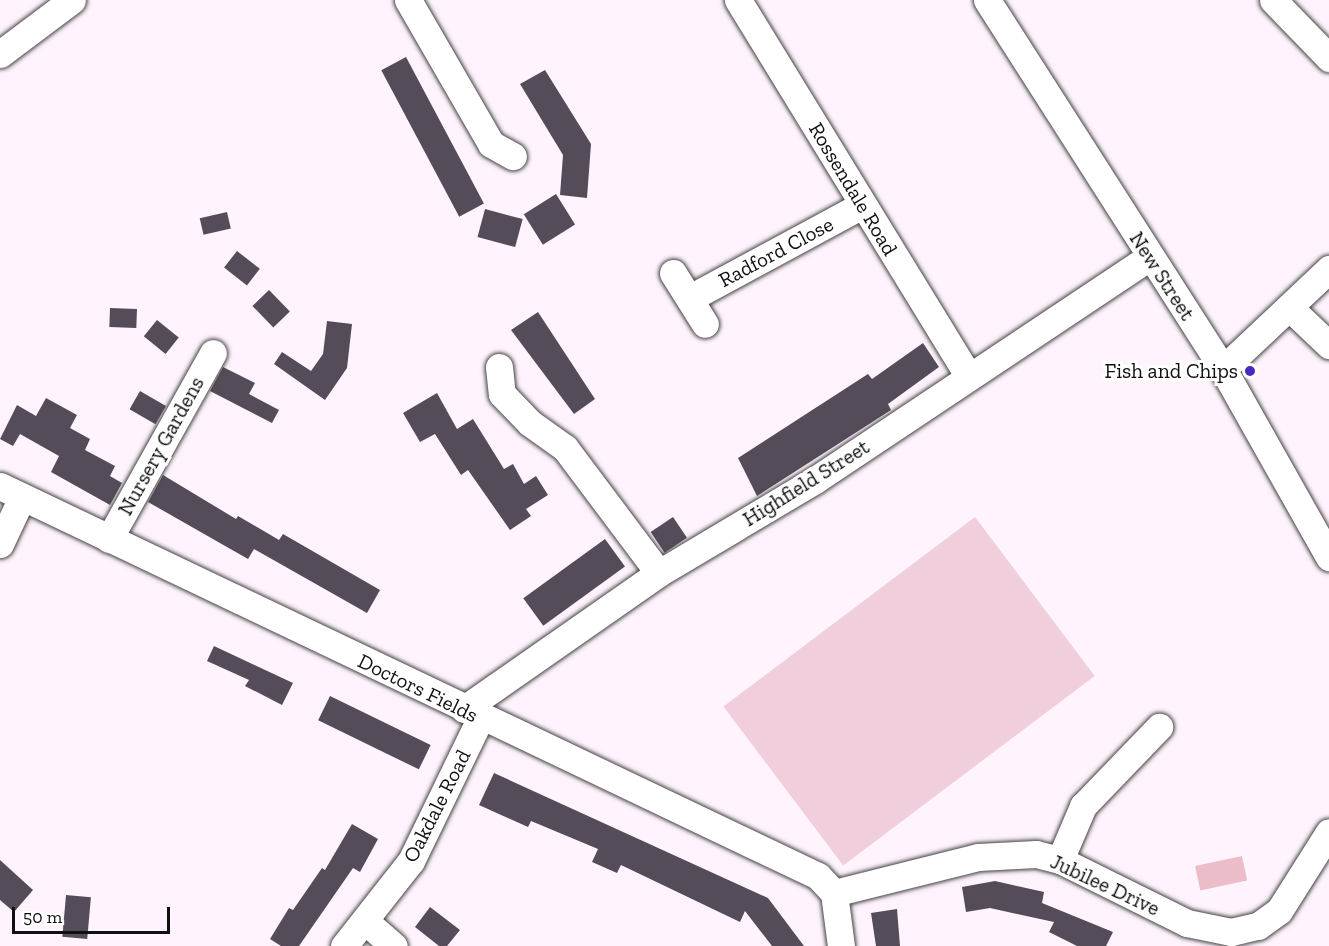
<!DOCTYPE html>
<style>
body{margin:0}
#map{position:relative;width:1329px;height:946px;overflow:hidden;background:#fff4fe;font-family:"Zilla Slab",serif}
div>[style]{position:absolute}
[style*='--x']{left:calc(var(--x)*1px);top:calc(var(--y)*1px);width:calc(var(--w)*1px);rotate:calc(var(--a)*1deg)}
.green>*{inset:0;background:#eabdc8;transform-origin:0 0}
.pitch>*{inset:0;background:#f1cedc;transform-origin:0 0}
.building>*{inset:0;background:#554c59;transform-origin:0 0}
.roads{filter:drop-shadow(0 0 2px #434343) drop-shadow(0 0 2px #434343)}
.minor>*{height:27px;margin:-13.5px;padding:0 13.5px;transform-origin:13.5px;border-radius:13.5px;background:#fff}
.dots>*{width:16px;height:16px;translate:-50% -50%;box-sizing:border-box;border:3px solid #fff;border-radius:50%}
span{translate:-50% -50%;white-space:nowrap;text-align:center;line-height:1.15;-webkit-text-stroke:6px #fff;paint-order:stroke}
.street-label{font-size:21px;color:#101010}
.poi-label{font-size:21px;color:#101010}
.right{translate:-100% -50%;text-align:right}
.scale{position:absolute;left:12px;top:907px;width:158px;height:27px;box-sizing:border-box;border:3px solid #101010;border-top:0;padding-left:8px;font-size:18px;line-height:21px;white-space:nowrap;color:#101010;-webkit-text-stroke:4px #fff;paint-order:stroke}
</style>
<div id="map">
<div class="green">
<i style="left:1242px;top:856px;width:25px;height:48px;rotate:78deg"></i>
</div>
<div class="pitch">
<i style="left:975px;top:517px;width:199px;height:315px;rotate:53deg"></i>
</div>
<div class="building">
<i style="left:406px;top:57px;width:166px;height:28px;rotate:62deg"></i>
<i style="clip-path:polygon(545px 70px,591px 144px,587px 198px,560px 195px,563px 155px,520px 84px)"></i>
<i style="left:556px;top:194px;width:36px;height:38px;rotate:58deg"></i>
<i style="left:485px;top:209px;width:39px;height:29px;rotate:15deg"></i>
<i style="left:227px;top:212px;width:17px;height:28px;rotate:77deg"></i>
<i style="left:237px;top:251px;width:29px;height:21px;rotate:38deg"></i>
<i style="left:269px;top:290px;width:30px;height:23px;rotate:46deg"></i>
<i style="left:110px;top:308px;width:27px;height:19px;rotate:2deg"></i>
<i style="clip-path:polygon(538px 312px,595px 399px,574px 414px,511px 330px)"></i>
<i style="left:157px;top:320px;width:28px;height:21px;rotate:39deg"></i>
<i style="clip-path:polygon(327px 321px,352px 324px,347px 368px,325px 400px,274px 364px,282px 352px,311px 371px,323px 354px)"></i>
<i style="clip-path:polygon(923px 343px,939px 367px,888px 404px,891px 410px,757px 496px,738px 458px,868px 374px,872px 379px)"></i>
<i style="clip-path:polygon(223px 367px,255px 383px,249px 394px,279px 410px,272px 423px,210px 391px)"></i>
<i style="left:140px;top:391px;width:30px;height:21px;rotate:30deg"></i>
<i style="clip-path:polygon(437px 393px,457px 429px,473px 419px,504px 469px,513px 464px,524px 484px,536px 476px,548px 495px,526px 509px,531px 516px,510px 530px,468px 470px,461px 475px,435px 434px,420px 442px,403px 413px)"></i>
<i style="clip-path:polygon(46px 398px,77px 415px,70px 428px,90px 439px,85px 450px,115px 466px,110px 476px,122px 483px,110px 505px,51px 472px,59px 456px,20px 434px,13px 446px,0 439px,17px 405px,36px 416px)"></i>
<i style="clip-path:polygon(163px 475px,236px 519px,238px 516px,279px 540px,283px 534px,380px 590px,367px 613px,254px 549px,248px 559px,148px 502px)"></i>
<i style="left:673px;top:517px;width:25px;height:27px;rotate:56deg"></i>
<i style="left:605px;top:539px;width:34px;height:101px;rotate:54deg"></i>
<i style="clip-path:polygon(214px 646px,293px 683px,282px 705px,245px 686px,249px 680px,207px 661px)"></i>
<i style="left:330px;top:696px;width:112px;height:27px;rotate:26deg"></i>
<i style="clip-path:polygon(494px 773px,768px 898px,804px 946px,772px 946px,745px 911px,740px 922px,621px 865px,617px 873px,592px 862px,598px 849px,531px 821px,528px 827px,479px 805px)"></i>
<i style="clip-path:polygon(352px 824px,378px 839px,360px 872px,353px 868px,299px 946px,281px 946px,270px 939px,289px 908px,293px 910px,322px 868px,325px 870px)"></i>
<i style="clip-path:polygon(0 860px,33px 890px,14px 912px,0 900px)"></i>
<i style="clip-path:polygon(995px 881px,1044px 892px,1042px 903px,1113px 932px,1106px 946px,1077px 946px,1049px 932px,1054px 922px,990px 908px,966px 912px,962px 887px)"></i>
<i style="left:66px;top:895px;width:25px;height:42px;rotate:5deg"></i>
<i style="clip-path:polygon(430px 907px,460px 930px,447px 946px,439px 946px,415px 927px)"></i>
<i style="clip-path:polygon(897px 909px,900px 946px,876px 946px,871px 913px)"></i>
</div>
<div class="roads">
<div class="minor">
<i style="--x:408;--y:0;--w:166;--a:60"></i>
<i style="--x:491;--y:144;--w:25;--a:29"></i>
<i style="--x:738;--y:0;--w:441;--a:58.5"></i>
<i style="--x:987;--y:0;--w:438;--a:57.4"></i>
<i style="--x:1223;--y:369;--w:216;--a:60.6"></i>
<i style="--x:1273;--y:0;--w:81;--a:46"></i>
<i style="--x:0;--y:54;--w:90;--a:-36.9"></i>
<i style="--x:673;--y:273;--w:60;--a:57.9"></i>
<i style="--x:690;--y:298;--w:196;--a:-28.4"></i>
<i style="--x:1290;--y:308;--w:54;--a:43.5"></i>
<i style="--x:499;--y:367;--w:27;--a:84"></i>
<i style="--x:502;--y:394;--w:40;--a:46"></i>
<i style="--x:530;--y:423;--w:43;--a:35.5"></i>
<i style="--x:565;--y:448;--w:156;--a:53.1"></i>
<i style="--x:1223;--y:369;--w:146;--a:-43.3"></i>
<i style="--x:0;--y:486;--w:906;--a:25.49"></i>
<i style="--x:818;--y:876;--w:23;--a:47"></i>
<i style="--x:109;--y:539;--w:213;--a:-60.8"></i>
<i style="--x:0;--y:544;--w:52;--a:-64.9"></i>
<i style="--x:464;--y:709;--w:238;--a:-34.9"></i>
<i style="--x:659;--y:573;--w:182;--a:-30.8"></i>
<i style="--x:815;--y:480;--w:402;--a:-33.7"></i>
<i style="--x:1060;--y:860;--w:59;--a:-66.9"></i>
<i style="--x:1083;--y:806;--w:110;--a:-46.1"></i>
<i style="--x:834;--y:893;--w:148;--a:-14"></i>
<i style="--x:978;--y:857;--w:58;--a:-3"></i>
<i style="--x:1036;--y:854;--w:25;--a:14"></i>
<i style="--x:1060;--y:860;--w:142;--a:26.4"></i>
<i style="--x:1187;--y:923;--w:45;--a:11.6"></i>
<i style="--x:1231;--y:932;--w:28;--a:-13"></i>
<i style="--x:1258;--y:926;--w:26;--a:-36"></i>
<i style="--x:1279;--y:911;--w:93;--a:-57.7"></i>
<i style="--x:834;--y:893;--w:53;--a:82.5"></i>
<i style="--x:365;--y:921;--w:38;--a:41"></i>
<i style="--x:344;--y:946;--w:108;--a:-51.8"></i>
<i style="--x:411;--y:861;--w:158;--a:-64.1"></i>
</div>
</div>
<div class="dots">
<i style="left:1250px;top:371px;background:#4928c0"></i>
</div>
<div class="street-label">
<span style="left:853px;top:189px;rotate:59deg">Rossendale Road</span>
<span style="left:776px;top:252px;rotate:-28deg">Radford Close</span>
<span style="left:1162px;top:276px;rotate:57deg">New Street</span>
<span style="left:161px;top:446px;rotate:-61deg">Nursery Gardens</span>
<span style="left:806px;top:483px;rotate:-32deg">Highfield Street</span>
<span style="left:418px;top:688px;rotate:26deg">Doctors Fields</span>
<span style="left:437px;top:806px;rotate:-63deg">Oakdale Road</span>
<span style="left:1105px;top:885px;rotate:25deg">Jubilee Drive</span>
</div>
<div class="poi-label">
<span class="right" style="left:1238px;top:371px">Fish and Chips</span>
</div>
<div class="scale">50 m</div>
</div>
